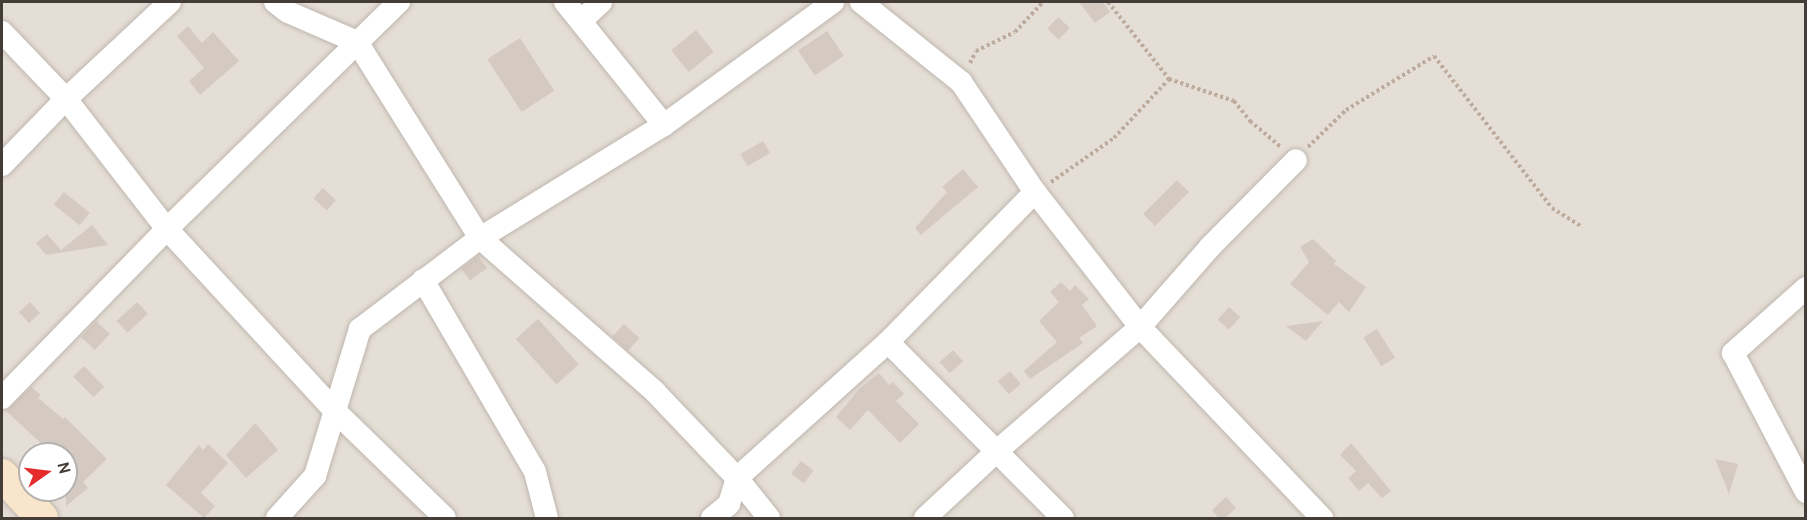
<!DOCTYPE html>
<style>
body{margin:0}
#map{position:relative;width:1807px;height:520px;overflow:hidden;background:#f2ede7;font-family:Cabin,sans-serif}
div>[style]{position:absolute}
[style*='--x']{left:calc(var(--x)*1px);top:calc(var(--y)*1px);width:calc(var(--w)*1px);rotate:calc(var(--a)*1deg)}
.residential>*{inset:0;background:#e5ded6}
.building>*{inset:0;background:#d5cac1;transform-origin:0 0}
.path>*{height:4px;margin-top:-2px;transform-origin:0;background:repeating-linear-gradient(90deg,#bdac9d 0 3px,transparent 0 6px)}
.roads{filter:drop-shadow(0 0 2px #bfb6ae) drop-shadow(0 0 2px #bfb6ae)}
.minor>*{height:22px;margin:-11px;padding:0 11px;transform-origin:11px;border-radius:11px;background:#fff}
.secondary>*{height:32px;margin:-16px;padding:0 16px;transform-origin:16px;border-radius:16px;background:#f9e6ca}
span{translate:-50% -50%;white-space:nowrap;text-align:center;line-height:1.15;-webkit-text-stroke:6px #fff;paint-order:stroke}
.frame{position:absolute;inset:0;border:3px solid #443d37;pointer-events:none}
.north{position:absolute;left:18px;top:442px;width:60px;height:60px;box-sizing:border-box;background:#fff;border:2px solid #b4b1af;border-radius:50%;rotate:76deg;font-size:16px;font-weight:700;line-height:24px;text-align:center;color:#443d37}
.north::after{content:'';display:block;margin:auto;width:21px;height:27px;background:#e62b2e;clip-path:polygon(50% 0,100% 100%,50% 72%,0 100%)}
</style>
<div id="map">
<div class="residential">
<i style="clip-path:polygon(evenodd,2px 2px,1805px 2px,1805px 518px,2px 518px,2px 2px,30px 454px,66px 454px,66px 490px,30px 490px,30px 454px)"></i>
</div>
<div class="building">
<i style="clip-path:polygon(1079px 2px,1103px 2px,1110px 12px,1095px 23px)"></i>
<i style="left:1058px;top:17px;width:16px;height:16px;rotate:43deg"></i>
<i style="clip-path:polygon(188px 26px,202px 43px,213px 32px,239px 61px,200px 95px,189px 81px,204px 68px,177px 36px)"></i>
<i style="left:696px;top:30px;width:28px;height:32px;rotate:51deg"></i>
<i style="left:827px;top:31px;width:30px;height:35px;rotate:56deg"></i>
<i style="left:520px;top:38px;width:63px;height:39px;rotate:57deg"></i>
<i style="left:763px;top:141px;width:14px;height:26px;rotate:60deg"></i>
<i style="clip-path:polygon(963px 169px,978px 187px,921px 235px,915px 228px,947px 192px,942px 187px)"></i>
<i style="left:1177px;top:180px;width:17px;height:48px;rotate:45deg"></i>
<i style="left:323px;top:188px;width:18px;height:14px;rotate:43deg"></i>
<i style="left:64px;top:192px;width:33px;height:16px;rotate:39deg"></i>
<i style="clip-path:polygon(92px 225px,108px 245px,46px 255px,36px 243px,47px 234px,61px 250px)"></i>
<i style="clip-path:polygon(1313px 239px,1336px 261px,1334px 264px,1366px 287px,1349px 312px,1339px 302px,1328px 315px,1290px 284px,1309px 262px,1300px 247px)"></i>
<i style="left:478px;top:256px;width:15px;height:21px;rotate:53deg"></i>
<i style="clip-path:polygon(1061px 282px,1070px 291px,1075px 285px,1089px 299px,1082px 305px,1097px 326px,1079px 338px,1083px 343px,1030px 379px,1024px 371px,1057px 342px,1039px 321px,1059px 302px,1050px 292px)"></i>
<i style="left:30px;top:302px;width:15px;height:15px;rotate:48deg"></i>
<i style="left:137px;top:302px;width:16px;height:28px;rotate:47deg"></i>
<i style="left:1229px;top:307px;width:15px;height:17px;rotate:42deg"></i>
<i style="left:538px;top:319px;width:61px;height:30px;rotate:48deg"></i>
<i style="left:96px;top:321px;width:19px;height:22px;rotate:43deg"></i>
<i style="clip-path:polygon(1323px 321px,1306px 341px,1286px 326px)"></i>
<i style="left:624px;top:324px;width:21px;height:17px;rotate:43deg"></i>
<i style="left:1377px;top:329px;width:34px;height:16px;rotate:58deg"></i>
<i style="left:953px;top:350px;width:15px;height:18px;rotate:48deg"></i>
<i style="left:84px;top:366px;width:29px;height:15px;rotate:46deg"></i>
<i style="left:1010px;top:371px;width:17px;height:16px;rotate:50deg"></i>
<i style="clip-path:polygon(879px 373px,889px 385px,893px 382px,904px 394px,896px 401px,919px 424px,900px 443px,868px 410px,850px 430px,836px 417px,859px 389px)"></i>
<i style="clip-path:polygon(31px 387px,41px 395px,38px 398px,63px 419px,65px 417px,107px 459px,83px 482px,88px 488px,66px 506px,66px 454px,34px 454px,43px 445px,6px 411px)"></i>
<i style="clip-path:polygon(255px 423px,278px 450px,246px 478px,226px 455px)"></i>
<i style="clip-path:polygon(1351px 443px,1391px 491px,1382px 498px,1368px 483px,1359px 491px,1348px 478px,1356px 471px,1340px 455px)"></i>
<i style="clip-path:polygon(208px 444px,228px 463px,201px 493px,215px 506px,204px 518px,166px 485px,199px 445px,203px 450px)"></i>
<i style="clip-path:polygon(1715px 459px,1738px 464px,1729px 494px)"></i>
<i style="left:801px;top:461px;width:16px;height:16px;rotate:38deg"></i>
<i style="clip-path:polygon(1226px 497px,1236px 508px,1224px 519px,1219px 519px,1212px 510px)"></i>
</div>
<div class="path">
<i style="--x:1108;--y:2;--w:98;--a:51.6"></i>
<i style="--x:1169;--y:79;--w:69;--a:18.7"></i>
<i style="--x:1234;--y:101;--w:26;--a:51"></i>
<i style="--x:1250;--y:121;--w:40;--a:40"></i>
<i style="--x:970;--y:63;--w:13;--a:-63"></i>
<i style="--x:976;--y:51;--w:43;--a:-26"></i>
<i style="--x:1015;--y:32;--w:41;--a:-47"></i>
<i style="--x:1308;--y:147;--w:53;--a:-44.2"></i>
<i style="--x:1346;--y:110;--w:103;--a:-31.5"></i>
<i style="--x:1434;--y:56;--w:192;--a:52.2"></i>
<i style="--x:1552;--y:208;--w:36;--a:32"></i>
<i style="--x:1051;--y:182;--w:77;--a:-34.9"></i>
<i style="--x:1114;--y:138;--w:81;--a:-47"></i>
</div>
<div class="roads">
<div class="minor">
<i style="--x:275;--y:2;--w:16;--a:38"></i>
<i style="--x:288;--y:12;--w:75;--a:23.5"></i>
<i style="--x:357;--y:42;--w:231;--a:57.9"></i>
<i style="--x:480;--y:238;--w:233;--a:41.3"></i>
<i style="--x:655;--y:392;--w:119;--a:46.4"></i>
<i style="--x:737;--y:478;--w:51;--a:51.3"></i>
<i style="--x:565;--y:2;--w:158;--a:51.2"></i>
<i style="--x:861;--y:2;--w:128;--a:38.7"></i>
<i style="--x:961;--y:82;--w:133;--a:56.1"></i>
<i style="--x:1035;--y:192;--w:171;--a:52.1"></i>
<i style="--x:1140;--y:327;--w:264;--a:46.4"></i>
<i style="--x:582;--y:20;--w:26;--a:-43"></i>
<i style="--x:2;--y:32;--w:93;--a:46.3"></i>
<i style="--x:66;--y:99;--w:165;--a:52.2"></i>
<i style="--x:167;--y:229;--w:248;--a:47.3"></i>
<i style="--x:335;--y:411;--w:153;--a:44.2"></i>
<i style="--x:2;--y:165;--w:92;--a:-45.9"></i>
<i style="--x:66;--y:99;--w:142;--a:-43"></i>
<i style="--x:423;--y:280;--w:222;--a:59.7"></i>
<i style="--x:535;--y:472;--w:48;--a:75.4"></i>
<i style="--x:1806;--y:288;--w:98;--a:138.3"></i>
<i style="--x:1733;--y:353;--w:157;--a:62.3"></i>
<i style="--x:888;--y:342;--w:248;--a:45.2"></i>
<i style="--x:2;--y:398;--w:236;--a:-45.7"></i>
<i style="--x:167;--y:229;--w:325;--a:-44.4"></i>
<i style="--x:277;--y:518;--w:57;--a:-47.9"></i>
<i style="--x:315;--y:476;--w:154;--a:-73"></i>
<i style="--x:360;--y:329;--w:151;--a:-37.2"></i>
<i style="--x:480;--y:238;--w:216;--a:-31.6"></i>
<i style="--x:664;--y:125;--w:209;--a:-36"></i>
<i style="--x:712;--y:518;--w:22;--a:-39"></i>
<i style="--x:729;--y:504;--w:27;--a:-73"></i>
<i style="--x:737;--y:478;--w:203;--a:-42"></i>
<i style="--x:888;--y:342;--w:210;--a:-45.6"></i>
<i style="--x:925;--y:518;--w:98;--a:-42.9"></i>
<i style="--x:997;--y:451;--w:189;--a:-40.9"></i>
<i style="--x:1140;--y:327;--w:106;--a:-48.8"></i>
<i style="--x:1210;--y:247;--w:122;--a:-45.3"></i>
</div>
<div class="secondary">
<i style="--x:2;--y:475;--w:59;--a:47.1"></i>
</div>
</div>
<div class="frame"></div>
<div class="north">N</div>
</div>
